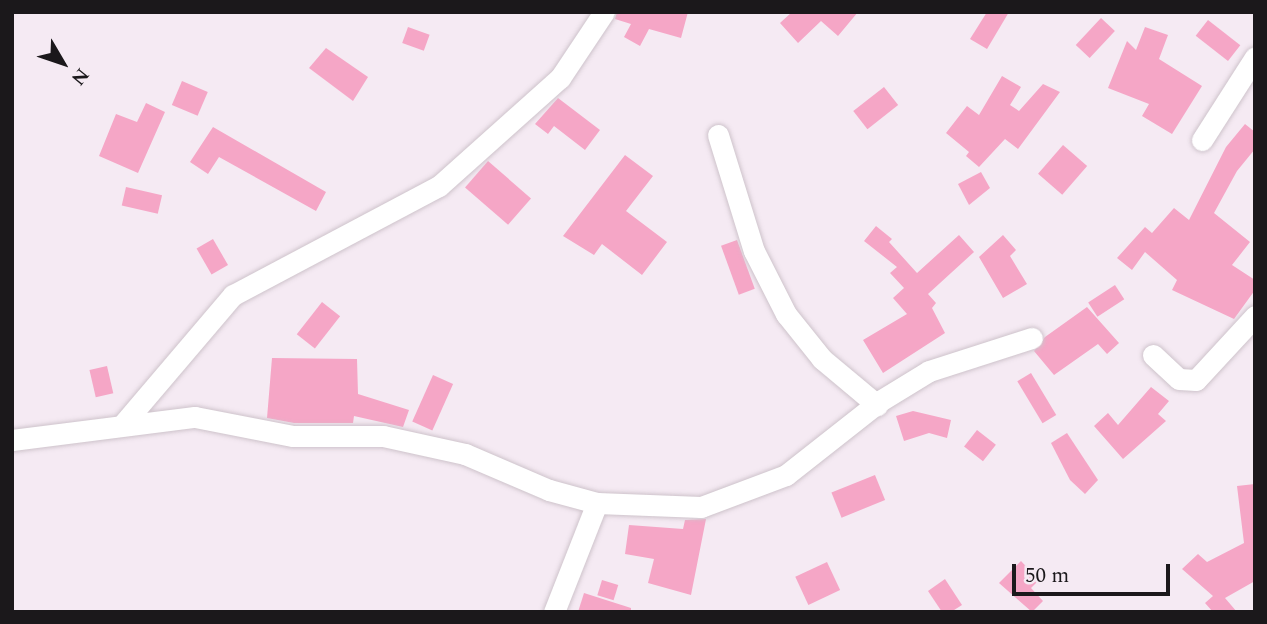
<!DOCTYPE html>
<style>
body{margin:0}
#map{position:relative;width:1267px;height:624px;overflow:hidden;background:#f5eaf3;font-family:Spectral,serif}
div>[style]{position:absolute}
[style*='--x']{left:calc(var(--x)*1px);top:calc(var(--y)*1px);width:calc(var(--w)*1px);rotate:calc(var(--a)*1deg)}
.building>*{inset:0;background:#f5a6c6;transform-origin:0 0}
.roads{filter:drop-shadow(0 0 2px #cec3cb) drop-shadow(0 0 2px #cec3cb)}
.minor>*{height:21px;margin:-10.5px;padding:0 10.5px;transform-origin:10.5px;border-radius:10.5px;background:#fff}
span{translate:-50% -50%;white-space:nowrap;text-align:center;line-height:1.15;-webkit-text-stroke:5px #f5eaf3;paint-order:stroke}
.frame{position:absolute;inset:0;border:14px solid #1b181b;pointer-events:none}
.north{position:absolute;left:28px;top:28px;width:70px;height:70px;-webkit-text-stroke:5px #f5eaf3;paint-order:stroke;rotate:129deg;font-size:19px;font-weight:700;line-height:28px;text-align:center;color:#1b181b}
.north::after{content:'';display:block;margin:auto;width:24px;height:32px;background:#1b181b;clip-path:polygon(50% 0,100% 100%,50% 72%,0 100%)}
.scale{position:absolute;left:1012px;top:564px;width:158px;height:32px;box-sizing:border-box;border:4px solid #1b181b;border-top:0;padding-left:9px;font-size:21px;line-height:24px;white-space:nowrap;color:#1b181b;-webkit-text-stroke:5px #f5eaf3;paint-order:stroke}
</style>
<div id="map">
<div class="building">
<i style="clip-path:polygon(617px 12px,688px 12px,681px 38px,649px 29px,640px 46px,624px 37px,631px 24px,615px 19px)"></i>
<i style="clip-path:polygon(792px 12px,858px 12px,838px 36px,821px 21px,798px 43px,780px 23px)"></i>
<i style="clip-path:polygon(987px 12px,1009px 12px,987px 49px,970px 39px)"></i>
<i style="left:1101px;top:18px;width:19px;height:37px;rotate:43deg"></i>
<i style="left:1208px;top:20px;width:41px;height:20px;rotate:38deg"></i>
<i style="left:408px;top:27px;width:23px;height:17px;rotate:20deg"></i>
<i style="clip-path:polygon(1145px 27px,1168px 35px,1159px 59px,1202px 86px,1172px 134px,1142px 116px,1149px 104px,1108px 88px,1127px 41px,1136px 50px)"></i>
<i style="clip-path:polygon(326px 48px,368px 77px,353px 101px,309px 68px)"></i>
<i style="clip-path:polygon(1002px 76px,1021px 87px,1010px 105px,1019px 111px,1043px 84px,1060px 92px,1018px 149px,1005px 139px,979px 167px,966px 156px,969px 152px,946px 133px,967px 106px,979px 115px)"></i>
<i style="left:182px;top:81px;width:28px;height:26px;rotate:23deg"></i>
<i style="left:884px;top:87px;width:23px;height:39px;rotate:52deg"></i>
<i style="clip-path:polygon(558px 98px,600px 130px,585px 150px,554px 126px,548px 134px,535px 124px)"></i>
<i style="clip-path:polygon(146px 103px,165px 112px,138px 173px,99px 156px,116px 114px,137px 122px)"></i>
<i style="clip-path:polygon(1245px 124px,1255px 132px,1255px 149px,1237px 171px,1214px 213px,1250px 242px,1232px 265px,1255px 280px,1255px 290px,1234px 319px,1172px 290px,1177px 280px,1145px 252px,1132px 270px,1117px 258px,1145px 227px,1152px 233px,1174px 208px,1189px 220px,1226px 147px)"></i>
<i style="clip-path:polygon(213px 127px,326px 192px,316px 211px,219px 157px,208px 174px,190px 162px)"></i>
<i style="left:1063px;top:145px;width:32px;height:38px;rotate:41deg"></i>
<i style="clip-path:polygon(625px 155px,653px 176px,626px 211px,667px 242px,642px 275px,602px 244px,594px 255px,563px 236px)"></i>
<i style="left:488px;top:161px;width:57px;height:35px;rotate:41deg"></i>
<i style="clip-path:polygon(981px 172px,990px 188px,969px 205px,958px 184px)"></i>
<i style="left:126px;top:187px;width:37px;height:19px;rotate:13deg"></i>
<i style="clip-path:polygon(876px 226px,892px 239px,889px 242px,917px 273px,959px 235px,974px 252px,928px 294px,936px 303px,932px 308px,945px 333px,883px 373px,863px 340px,907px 314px,893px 298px,904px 288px,890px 273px,897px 267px,864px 241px)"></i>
<i style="clip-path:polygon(1003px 235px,1016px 250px,1010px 256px,1027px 284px,1003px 298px,979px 257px)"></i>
<i style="left:213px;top:239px;width:30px;height:19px;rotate:60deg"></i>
<i style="left:737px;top:240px;width:52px;height:17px;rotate:70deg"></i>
<i style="left:1115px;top:285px;width:17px;height:32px;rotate:57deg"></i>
<i style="left:322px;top:302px;width:23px;height:41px;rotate:38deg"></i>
<i style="clip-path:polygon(1087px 307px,1119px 343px,1107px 354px,1098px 344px,1054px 375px,1034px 351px,1045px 337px)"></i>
<i style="clip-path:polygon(272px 358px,357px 359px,358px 394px,409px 410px,403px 427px,354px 416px,353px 423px,294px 423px,267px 418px)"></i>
<i style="left:107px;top:366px;width:28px;height:18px;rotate:77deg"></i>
<i style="left:1031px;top:373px;width:49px;height:16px;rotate:59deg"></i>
<i style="left:433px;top:375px;width:22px;height:51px;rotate:24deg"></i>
<i style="clip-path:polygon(1151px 387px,1169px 401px,1158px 414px,1166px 421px,1123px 459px,1094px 426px,1108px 413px,1118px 425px)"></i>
<i style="clip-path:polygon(913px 411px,951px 420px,947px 438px,929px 433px,904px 441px,896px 416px)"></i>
<i style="left:977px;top:430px;width:24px;height:21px;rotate:38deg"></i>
<i style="clip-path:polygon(1067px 433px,1098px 480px,1085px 494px,1070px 480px,1051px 443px)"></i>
<i style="left:875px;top:475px;width:27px;height:47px;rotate:68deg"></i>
<i style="clip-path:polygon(1255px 484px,1255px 581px,1225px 598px,1237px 612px,1213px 612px,1205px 603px,1213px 596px,1182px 569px,1198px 554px,1207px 562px,1244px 543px,1237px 486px)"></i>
<i style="clip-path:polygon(706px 519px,691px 595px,648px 583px,654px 559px,625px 554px,629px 525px,683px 529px,685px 520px)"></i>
<i style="clip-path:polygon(1021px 561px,1039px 580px,1031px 588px,1043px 601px,1032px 612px,999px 583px)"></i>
<i style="left:827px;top:562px;width:31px;height:35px;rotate:65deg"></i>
<i style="clip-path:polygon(945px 579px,962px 605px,951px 612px,942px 612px,928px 591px)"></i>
<i style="left:602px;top:580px;width:17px;height:16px;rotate:17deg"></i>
<i style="clip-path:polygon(584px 593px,631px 608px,631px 612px,578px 612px)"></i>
</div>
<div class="roads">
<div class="minor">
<i style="--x:718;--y:135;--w:121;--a:72.8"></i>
<i style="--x:754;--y:251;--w:71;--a:63.1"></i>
<i style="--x:786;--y:314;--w:58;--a:51.3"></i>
<i style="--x:822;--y:359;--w:72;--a:39.9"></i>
<i style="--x:1202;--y:140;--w:98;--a:-57.4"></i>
<i style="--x:1153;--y:355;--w:35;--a:43"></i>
<i style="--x:1179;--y:379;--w:17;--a:3"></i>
<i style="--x:1196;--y:380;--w:87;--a:-47.3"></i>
<i style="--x:124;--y:423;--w:168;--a:-49.6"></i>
<i style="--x:233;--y:295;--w:233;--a:-27.9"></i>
<i style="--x:439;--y:186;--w:162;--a:-41.8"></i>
<i style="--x:560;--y:78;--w:79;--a:-56.3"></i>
<i style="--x:12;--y:440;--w:184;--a:-7.2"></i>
<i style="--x:195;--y:417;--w:100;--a:11"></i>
<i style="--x:293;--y:436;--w:90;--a:0"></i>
<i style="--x:383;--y:436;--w:84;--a:12.4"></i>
<i style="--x:465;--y:454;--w:91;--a:23.2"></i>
<i style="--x:549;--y:490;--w:50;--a:15.2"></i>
<i style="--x:597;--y:503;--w:104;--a:2.2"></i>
<i style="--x:701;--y:507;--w:91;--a:-20.6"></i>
<i style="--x:786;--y:475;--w:120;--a:-38.2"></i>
<i style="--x:880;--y:401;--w:57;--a:-31.5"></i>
<i style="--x:929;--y:371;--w:108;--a:-17.8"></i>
<i style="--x:554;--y:612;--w:117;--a:-68.5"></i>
</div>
</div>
<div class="frame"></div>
<div class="north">N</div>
<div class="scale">50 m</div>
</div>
